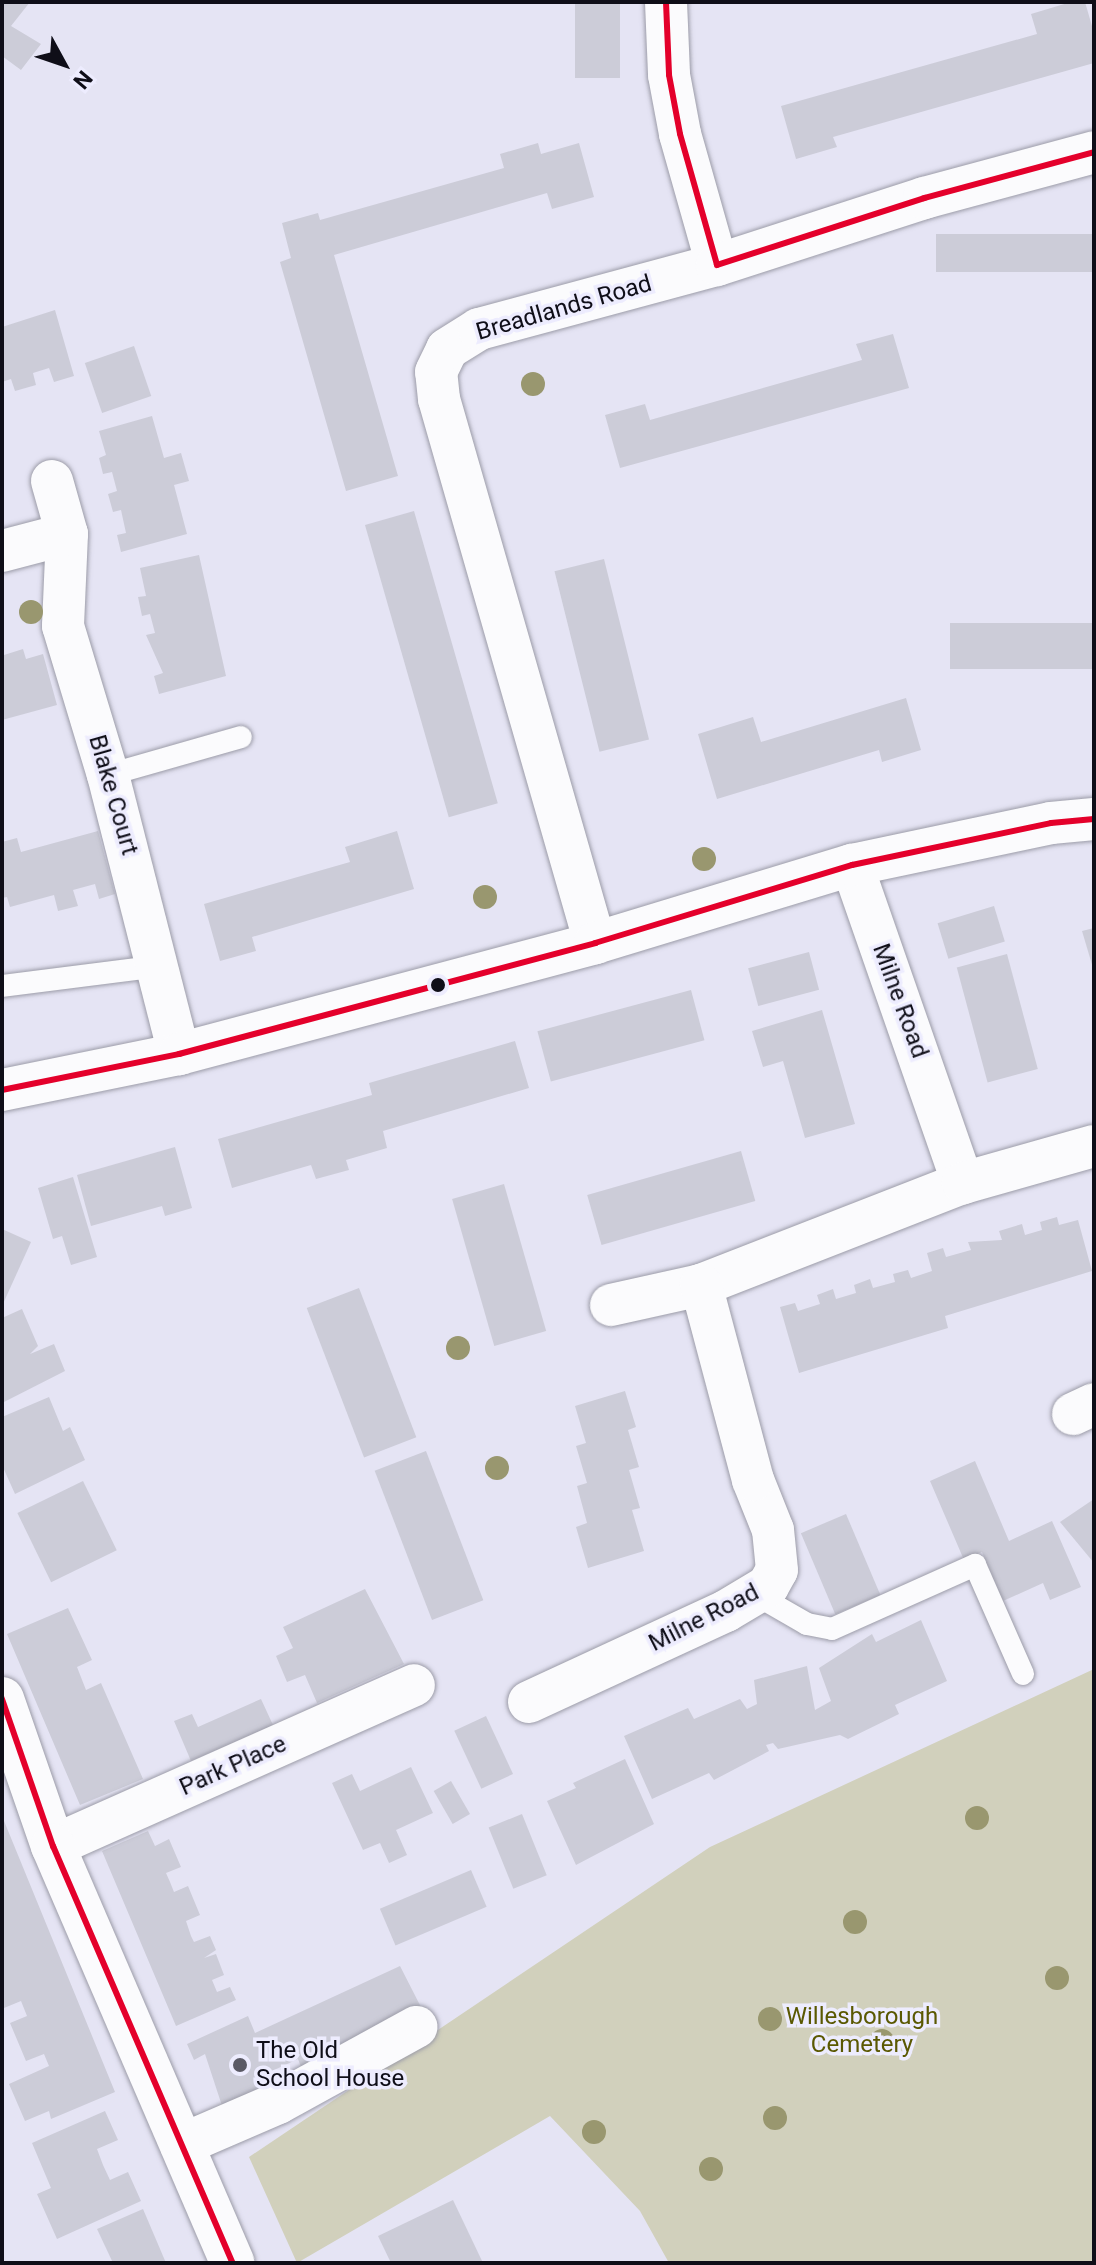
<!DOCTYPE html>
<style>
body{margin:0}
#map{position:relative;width:1096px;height:2265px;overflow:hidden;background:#e5e4f4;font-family:Roboto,sans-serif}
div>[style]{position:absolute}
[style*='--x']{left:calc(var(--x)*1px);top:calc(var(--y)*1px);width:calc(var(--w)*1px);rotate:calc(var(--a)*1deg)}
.green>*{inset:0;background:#d1d0bc}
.building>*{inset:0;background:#ccccd8;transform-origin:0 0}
.roads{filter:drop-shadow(0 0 2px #9c9ca8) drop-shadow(0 0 2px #9c9ca8)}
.lane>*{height:22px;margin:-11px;padding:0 11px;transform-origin:11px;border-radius:11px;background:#fbfbfd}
.street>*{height:42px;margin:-21px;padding:0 21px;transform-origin:21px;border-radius:21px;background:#fbfbfd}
.secondary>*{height:44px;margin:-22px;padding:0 22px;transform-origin:22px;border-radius:22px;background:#fbfbfd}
.bus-1>*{height:6px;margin:-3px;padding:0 3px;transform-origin:3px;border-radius:3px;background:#e4002b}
.trees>*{width:24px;height:24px;margin:-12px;border-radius:50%;background:#99976f}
.dots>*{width:22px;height:22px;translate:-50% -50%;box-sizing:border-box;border:4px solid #edecfe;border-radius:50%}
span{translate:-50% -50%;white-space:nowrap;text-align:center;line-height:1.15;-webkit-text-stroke:7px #edecfe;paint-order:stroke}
.street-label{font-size:24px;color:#0f0e18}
.park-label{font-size:24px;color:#5a5802}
.poi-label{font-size:24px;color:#0f0e18}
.left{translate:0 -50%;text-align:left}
.frame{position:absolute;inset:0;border:4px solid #0f0e18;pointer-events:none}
.north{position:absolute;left:24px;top:24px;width:80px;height:80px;-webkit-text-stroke:6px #edecfe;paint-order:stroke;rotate:130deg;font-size:22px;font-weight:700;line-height:32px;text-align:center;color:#0f0e18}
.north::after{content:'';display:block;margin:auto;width:28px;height:36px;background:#0f0e18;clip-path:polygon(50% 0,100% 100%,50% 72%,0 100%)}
</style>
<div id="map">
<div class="green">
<i style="clip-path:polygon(1094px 1669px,1094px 2263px,669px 2263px,640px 2211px,550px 2116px,297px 2263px,249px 2157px,710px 1847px)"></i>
</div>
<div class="building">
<i style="clip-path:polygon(2px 2px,30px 2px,11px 26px,41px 44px,21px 70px,2px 56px)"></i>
<i style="left:575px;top:2px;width:45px;height:76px"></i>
<i style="clip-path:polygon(1071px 2px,1085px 2px,1094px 33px,1094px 63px,833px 137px,837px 147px,796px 159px,781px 106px,1037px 34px,1031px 14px)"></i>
<i style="clip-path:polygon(538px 143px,541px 154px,579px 143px,594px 197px,552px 209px,547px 193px,334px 255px,398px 476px,346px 491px,280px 262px,291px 258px,282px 223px,318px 213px,320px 220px,504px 168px,500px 154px)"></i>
<i style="left:1094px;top:234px;width:38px;height:158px;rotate:90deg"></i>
<i style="clip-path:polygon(55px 310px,74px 376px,54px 382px,49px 368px,33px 373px,36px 385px,15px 391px,11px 379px,2px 382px,2px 327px)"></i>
<i style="clip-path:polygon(893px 334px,909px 388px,620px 468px,605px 415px,645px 404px,650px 420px,862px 360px,856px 344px)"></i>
<i style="left:134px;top:346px;width:53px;height:52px;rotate:71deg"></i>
<i style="clip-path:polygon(152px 416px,164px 458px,181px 453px,189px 481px,174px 485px,187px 534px,121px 552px,117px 535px,126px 533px,121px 510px,113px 512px,108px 494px,117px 491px,112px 472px,103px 474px,99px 458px,106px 455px,99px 431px)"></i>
<i style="left:414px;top:511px;width:304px;height:51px;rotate:74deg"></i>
<i style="clip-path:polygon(199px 555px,226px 676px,159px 694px,154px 676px,163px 673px,146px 635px,155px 633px,150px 614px,142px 616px,138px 597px,146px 596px,140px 568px)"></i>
<i style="left:604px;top:559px;width:186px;height:51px;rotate:76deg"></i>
<i style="left:1094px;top:623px;width:46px;height:144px;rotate:90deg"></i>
<i style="clip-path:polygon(23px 649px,26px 659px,43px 654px,57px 705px,2px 720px,4px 655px)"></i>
<i style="clip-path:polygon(906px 698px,921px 750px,882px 762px,879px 750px,717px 799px,698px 734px,753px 717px,761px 742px)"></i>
<i style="clip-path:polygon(98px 831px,115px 894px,99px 899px,95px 884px,73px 890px,78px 906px,58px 911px,54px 895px,10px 907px,7px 897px,2px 898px,2px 842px,17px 838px,21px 852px)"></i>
<i style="clip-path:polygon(397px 831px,414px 889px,252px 937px,256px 951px,220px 961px,204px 904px,350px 862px,345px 847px)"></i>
<i style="left:994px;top:906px;width:37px;height:59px;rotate:73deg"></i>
<i style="clip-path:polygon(1094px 928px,1094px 968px,1093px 968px,1082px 931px)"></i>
<i style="left:809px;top:952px;width:39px;height:63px;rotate:75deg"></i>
<i style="left:1007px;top:954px;width:119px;height:52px;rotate:75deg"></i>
<i style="left:691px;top:990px;width:52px;height:159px;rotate:75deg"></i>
<i style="clip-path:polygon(822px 1010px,855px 1124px,805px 1138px,783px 1061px,763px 1067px,752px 1031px)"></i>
<i style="clip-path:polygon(515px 1041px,529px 1088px,383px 1131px,387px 1148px,346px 1160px,349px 1170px,316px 1179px,311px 1165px,232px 1188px,218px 1139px,372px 1095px,369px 1083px)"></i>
<i style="clip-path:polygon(175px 1147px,192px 1208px,165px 1216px,162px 1206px,91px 1226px,77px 1175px)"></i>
<i style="left:741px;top:1151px;width:52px;height:160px;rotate:74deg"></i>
<i style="clip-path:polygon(73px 1177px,97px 1257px,71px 1265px,62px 1236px,53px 1239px,38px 1188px)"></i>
<i style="left:504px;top:1184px;width:153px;height:54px;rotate:74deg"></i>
<i style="clip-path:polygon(1057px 1217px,1059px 1225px,1078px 1220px,1092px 1271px,945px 1316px,948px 1328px,799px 1373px,780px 1307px,795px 1303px,798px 1311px,820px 1304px,817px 1295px,833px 1289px,836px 1299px,856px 1293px,854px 1285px,870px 1279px,873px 1288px,895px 1282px,893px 1274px,908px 1270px,911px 1278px,932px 1271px,927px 1253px,943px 1248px,946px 1257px,971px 1250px,968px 1242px,1002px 1240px,999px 1231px,1022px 1224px,1025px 1235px,1042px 1230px,1040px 1222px)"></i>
<i style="clip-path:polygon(2px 1229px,31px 1242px,2px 1306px)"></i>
<i style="left:359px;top:1288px;width:160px;height:56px;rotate:69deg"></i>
<i style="clip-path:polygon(22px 1309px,38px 1346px,30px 1354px,54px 1344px,65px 1371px,2px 1403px,2px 1318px)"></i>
<i style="clip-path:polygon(625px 1391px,636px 1427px,628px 1430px,639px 1467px,629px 1470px,640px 1508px,632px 1510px,644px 1551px,588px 1568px,576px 1527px,587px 1523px,577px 1486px,587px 1483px,576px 1446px,586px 1443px,575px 1406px)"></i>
<i style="clip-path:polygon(49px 1397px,63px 1431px,70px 1427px,85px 1460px,15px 1494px,2px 1465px,2px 1417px)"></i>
<i style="left:426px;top:1451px;width:160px;height:55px;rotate:69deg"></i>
<i style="clip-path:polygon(975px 1461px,1009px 1541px,1052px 1521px,1081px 1587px,1050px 1600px,1043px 1583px,1003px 1601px,982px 1552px,964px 1560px,930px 1481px)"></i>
<i style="left:83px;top:1481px;width:77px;height:73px;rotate:64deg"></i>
<i style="clip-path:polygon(1094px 1499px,1094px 1563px,1060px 1522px)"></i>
<i style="left:846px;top:1514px;width:88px;height:49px;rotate:67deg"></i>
<i style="clip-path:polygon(365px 1589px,404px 1664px,317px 1703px,305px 1675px,287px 1682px,276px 1656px,293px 1648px,283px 1627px)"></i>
<i style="clip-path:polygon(68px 1608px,92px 1660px,77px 1667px,86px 1690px,101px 1683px,143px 1779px,80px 1805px,7px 1634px)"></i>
<i style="clip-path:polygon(921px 1620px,947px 1681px,895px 1705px,899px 1714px,848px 1739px,840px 1735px,778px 1749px,773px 1743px,766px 1745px,769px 1751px,714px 1780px,709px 1773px,652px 1799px,624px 1736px,688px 1708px,694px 1719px,740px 1699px,747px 1709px,757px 1704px,754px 1680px,807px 1666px,815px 1710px,831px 1701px,819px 1668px,872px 1634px,876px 1642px)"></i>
<i style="clip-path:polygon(261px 1699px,273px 1725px,191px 1761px,174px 1721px,192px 1714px,198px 1727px)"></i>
<i style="left:486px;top:1716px;width:64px;height:35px;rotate:65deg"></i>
<i style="clip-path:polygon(625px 1759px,654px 1824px,576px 1865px,547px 1801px,576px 1788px,573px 1783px)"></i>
<i style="clip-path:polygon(411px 1767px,433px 1813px,396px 1830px,407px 1855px,389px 1863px,380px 1843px,363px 1850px,332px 1783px,352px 1774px,360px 1791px)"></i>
<i style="left:451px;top:1781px;width:38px;height:20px;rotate:60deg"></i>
<i style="left:522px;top:1814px;width:66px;height:36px;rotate:68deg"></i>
<i style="clip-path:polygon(2px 1816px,115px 2092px,51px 2119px,49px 2111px,25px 2121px,9px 2084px,49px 2066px,44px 2054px,26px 2061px,10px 2023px,27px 2016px,21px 2001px,4px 2008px,2px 2004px)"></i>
<i style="clip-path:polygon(148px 1831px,155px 1846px,169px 1839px,181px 1867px,166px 1873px,170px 1882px,174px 1892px,188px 1886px,200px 1915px,186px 1921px,191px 1936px,194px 1942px,210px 1936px,216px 1950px,204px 1958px,216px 1954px,224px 1975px,212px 1980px,217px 1992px,230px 1987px,236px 2000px,176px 2026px,102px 1851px)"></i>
<i style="left:471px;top:1870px;width:40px;height:99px;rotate:67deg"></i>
<i style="clip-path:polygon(400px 1966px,424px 2013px,385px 2033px,380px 2023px,301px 2067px,298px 2059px,272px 2071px,282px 2093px,226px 2118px,205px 2054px,194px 2060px,187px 2044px,248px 2016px,255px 2033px)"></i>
<i style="clip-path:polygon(105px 2111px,118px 2140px,97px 2149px,103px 2165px,110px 2180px,128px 2172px,141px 2201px,57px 2239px,37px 2194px,51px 2188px,32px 2143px)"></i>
<i style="clip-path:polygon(453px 2200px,483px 2263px,391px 2263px,378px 2236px)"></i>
<i style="clip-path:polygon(143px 2209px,166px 2263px,113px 2263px,97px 2229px)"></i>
</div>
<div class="roads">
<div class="lane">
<i style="--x:108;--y:775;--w:138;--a:-15.9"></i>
<i style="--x:2;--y:986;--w:159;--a:-7.2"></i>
<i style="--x:753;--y:1593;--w:62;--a:29.9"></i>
<i style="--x:807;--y:1624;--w:25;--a:11"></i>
<i style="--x:832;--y:1629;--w:157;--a:-24.1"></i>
<i style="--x:975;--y:1565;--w:119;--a:66.2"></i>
</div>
<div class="street">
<i style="--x:666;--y:2;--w:73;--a:87.6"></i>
<i style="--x:669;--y:75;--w:60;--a:79.4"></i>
<i style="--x:680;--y:134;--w:136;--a:74.2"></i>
<i style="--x:52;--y:481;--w:55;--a:74.2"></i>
<i style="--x:67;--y:534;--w:92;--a:92.5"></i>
<i style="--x:63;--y:626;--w:156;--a:73.2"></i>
<i style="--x:108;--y:775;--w:288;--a:75.7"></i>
<i style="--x:2;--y:551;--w:67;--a:-14.7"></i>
<i style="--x:852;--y:865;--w:337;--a:70.8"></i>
<i style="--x:595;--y:943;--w:566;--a:-106"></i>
<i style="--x:439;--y:399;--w:27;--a:-96"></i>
<i style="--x:436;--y:372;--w:25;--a:-64"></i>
<i style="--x:447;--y:349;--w:38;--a:-32"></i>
<i style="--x:479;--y:329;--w:246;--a:-15.1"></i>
<i style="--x:717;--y:265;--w:218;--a:-17.9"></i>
<i style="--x:924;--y:198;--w:176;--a:-15.1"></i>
<i style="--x:2;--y:1090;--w:181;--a:-11.5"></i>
<i style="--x:179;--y:1054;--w:431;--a:-14.9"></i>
<i style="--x:595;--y:943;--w:269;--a:-16.9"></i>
<i style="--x:852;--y:865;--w:203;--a:-11.9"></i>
<i style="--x:1051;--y:823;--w:43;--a:-5.3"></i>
<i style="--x:611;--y:1305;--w:92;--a:-12.5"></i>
<i style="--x:701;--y:1285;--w:281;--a:-21.3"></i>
<i style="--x:963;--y:1183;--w:136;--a:-15.8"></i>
<i style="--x:1073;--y:1414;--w:23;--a:-25"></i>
<i style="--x:529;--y:1702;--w:217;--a:-24.8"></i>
<i style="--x:726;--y:1611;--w:49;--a:-30.8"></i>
<i style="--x:768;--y:1586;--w:18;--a:-61"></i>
<i style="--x:777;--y:1570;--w:40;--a:-95.7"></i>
<i style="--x:773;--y:1530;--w:54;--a:-111.8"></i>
<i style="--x:753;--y:1480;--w:202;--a:-104.9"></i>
<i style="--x:53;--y:1846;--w:395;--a:-24"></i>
<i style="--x:181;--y:2145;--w:106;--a:-23.4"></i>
<i style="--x:278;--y:2103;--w:158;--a:-28.8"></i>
</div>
<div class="secondary">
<i style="--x:2;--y:1699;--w:156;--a:70.9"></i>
<i style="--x:53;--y:1846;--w:454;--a:66.7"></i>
</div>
</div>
<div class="bus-1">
<i style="--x:666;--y:2;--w:73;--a:87.6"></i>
<i style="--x:669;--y:75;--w:60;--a:79.4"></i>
<i style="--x:680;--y:134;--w:136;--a:74.2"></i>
<i style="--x:717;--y:265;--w:218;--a:-17.9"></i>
<i style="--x:924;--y:198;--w:176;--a:-15.1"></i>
<i style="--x:2;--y:1090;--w:181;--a:-11.5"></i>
<i style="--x:179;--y:1054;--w:431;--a:-14.9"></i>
<i style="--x:595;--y:943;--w:269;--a:-16.9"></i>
<i style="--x:852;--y:865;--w:203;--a:-11.9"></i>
<i style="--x:1051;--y:823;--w:43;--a:-5.3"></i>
<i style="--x:2;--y:1699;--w:156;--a:70.9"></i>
<i style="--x:53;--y:1846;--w:454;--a:66.7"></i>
</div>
<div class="trees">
<i style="left:533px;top:384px"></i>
<i style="left:31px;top:612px"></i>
<i style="left:704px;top:859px"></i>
<i style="left:485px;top:897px"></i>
<i style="left:458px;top:1348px"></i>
<i style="left:497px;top:1468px"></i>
<i style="left:977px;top:1818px"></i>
<i style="left:855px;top:1922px"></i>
<i style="left:1057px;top:1978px"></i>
<i style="left:770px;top:2019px"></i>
<i style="left:882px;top:2041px"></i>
<i style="left:775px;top:2118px"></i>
<i style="left:594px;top:2132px"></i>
<i style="left:711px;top:2169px"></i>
</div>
<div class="dots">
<i style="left:438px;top:985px;background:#0f0e18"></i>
<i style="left:240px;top:2065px;background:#5a5965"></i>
</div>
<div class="street-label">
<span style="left:564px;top:308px;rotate:-16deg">Breadlands Road</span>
<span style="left:113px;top:795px;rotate:74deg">Blake Court</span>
<span style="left:900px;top:1001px;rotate:70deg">Milne Road</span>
<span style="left:704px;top:1618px;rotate:-27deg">Milne Road</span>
<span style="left:233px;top:1766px;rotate:-24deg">Park Place</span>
</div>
<div class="park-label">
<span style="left:862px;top:2031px">Willesborough<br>Cemetery</span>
</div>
<div class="poi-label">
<span class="left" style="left:256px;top:2065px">The Old<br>School House</span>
</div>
<div class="frame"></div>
<div class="north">N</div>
</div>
